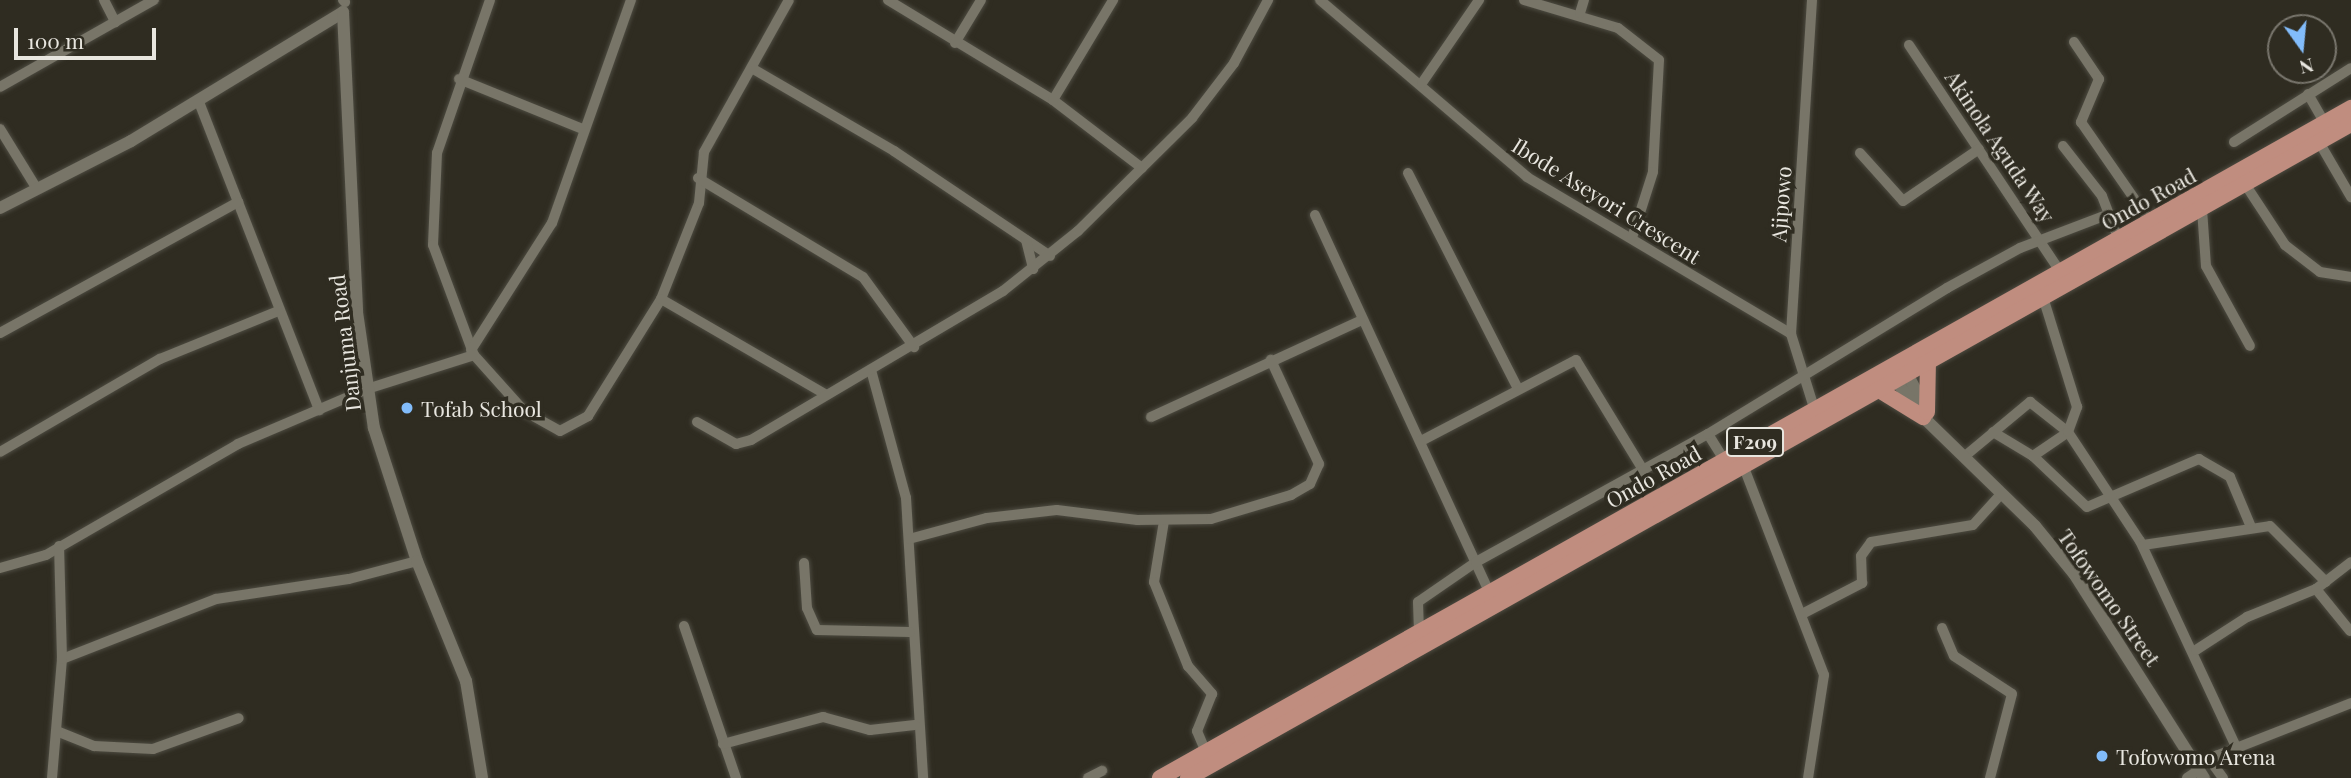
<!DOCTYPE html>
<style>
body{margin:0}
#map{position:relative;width:2351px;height:778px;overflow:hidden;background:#2f2c21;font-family:"Playfair Display",serif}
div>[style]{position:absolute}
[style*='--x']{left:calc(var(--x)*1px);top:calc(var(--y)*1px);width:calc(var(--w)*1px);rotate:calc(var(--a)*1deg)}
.roads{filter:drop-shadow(0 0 2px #4d4b41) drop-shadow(0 0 2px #4d4b41)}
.minor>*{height:10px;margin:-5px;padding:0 5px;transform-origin:5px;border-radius:5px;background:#787568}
.tertiary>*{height:12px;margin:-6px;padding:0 6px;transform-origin:6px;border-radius:6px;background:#787568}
.primary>*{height:16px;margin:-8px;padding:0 8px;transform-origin:8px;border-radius:8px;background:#c08d7f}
.dots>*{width:19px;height:19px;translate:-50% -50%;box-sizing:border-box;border:4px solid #2f2c21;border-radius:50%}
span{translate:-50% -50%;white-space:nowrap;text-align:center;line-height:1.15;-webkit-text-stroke:7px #2f2c21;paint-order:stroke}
.shield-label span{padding:2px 5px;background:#2f2c21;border:2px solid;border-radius:5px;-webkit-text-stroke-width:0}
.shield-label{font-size:19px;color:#e8e6df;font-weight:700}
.street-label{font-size:21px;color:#e8e6df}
.poi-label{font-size:21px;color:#e8e6df}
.left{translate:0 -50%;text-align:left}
.north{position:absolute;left:2267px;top:14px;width:70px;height:70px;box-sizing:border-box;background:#2f2c21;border:2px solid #79766d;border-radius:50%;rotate:165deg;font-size:19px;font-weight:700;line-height:28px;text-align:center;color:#e8e6df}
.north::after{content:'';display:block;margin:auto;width:24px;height:32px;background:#82bcfa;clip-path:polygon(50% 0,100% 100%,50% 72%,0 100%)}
.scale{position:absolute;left:14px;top:28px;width:142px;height:32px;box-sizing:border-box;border:4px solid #e8e6df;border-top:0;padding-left:9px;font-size:21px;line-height:24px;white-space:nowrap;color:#e8e6df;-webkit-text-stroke:5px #2f2c21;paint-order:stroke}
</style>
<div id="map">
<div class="roads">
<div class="minor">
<i style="--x:104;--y:0;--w:25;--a:63"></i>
<i style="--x:343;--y:0;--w:3;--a:45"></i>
<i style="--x:490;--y:0;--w:162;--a:109.1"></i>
<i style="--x:437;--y:153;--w:92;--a:92.5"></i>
<i style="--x:433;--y:245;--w:117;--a:69.6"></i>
<i style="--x:474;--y:355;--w:75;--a:48.2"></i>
<i style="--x:524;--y:411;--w:41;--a:29.1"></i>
<i style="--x:560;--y:431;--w:32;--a:-28"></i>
<i style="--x:588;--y:416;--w:138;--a:-58"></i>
<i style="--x:661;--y:299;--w:103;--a:-68.4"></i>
<i style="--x:699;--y:203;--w:51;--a:-84.4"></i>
<i style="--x:704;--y:152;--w:174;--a:-60.8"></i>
<i style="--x:888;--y:0;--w:193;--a:31.2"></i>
<i style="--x:1053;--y:100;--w:112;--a:37.4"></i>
<i style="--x:1320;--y:0;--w:272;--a:40.5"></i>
<i style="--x:1527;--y:177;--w:307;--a:30.7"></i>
<i style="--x:1524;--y:0;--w:98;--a:16.6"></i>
<i style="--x:1618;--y:28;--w:52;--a:38"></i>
<i style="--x:1659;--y:60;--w:112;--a:93.1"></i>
<i style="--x:1653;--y:172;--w:69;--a:107.7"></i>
<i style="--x:1812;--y:0;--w:335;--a:93.6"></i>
<i style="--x:1791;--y:334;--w:77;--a:72.7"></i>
<i style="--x:1580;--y:13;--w:14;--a:-73"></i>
<i style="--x:2074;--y:42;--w:45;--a:56"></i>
<i style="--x:2099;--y:79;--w:47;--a:112.7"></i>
<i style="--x:2081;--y:122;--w:124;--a:55.2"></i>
<i style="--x:955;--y:43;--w:50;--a:-58.8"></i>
<i style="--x:1909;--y:45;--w:272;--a:56.3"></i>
<i style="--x:755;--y:70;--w:161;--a:30.2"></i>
<i style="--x:894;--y:151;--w:188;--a:33.9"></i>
<i style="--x:459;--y:79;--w:134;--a:22"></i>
<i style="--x:1422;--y:83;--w:101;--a:-55.5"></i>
<i style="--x:0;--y:87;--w:177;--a:-29.5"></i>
<i style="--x:2308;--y:94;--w:34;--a:60"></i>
<i style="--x:1053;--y:100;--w:117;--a:-59"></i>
<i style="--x:199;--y:102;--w:331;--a:68.7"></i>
<i style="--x:0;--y:129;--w:70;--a:58.3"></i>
<i style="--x:2234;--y:142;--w:138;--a:-32.3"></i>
<i style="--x:2319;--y:142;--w:64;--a:59.8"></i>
<i style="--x:2063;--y:146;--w:63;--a:52"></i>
<i style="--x:2102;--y:196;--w:45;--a:69.1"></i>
<i style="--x:1860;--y:153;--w:64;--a:48.1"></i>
<i style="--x:1903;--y:201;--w:92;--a:-34.4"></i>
<i style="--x:1408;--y:173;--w:240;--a:63"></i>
<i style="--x:698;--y:178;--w:192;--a:31"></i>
<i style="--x:863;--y:277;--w:87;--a:53.9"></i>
<i style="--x:2245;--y:184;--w:73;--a:56.7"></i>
<i style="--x:2285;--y:245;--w:44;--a:37.6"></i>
<i style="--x:2320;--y:272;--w:31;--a:9"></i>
<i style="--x:2202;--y:209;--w:57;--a:86"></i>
<i style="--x:2206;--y:266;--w:91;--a:61.2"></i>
<i style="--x:1315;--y:215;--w:415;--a:65.2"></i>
<i style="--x:1026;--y:240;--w:30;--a:76"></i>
<i style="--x:661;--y:299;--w:190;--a:30.1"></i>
<i style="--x:0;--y:333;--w:272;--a:-28.8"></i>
<i style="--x:471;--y:350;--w:151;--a:-57.5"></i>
<i style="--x:552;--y:223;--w:237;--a:-70.5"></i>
<i style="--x:871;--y:370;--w:133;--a:74.7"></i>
<i style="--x:906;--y:498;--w:281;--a:86.5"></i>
<i style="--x:1151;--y:417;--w:232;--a:-24.7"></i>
<i style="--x:697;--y:422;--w:45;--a:29.4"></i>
<i style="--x:736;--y:444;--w:16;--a:-15"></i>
<i style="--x:751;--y:440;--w:293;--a:-30.6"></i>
<i style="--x:1003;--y:291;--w:96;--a:-38.7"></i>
<i style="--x:1078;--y:231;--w:161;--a:-44.7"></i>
<i style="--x:1192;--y:118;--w:69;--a:-52.6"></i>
<i style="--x:1234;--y:63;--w:72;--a:-61.6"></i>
<i style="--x:1993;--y:432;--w:47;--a:31"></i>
<i style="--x:2033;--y:456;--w:74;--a:43.4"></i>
<i style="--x:2087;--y:507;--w:122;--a:-23.2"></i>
<i style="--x:2199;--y:459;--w:36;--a:30"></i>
<i style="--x:2230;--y:477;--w:54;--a:67.2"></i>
<i style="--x:1708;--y:434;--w:31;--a:58"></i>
<i style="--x:1421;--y:441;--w:175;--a:-27.6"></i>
<i style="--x:1576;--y:360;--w:127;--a:58.6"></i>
<i style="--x:0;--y:452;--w:185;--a:-30.2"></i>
<i style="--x:160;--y:359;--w:127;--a:-22.1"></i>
<i style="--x:1965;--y:456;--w:85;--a:-39.7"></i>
<i style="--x:2030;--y:402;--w:48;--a:38.3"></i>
<i style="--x:2068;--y:432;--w:131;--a:56.6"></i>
<i style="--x:2140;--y:541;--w:227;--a:65"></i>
<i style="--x:2033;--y:456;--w:42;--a:-34.4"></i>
<i style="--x:2068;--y:432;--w:27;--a:-70"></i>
<i style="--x:2077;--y:407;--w:115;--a:-107.2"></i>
<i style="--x:1743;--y:465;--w:225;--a:68.9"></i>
<i style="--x:1824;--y:675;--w:104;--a:98.8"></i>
<i style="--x:1164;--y:521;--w:62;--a:99.3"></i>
<i style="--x:1154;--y:582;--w:91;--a:68"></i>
<i style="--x:1188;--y:666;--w:37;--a:49"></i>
<i style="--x:1212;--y:694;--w:40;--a:112"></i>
<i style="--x:1197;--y:731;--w:23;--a:67"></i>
<i style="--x:909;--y:539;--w:81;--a:-15.1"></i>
<i style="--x:987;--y:518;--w:70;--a:-6.5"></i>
<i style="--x:1057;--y:510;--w:81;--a:7.1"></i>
<i style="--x:1137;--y:520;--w:74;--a:-0.8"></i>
<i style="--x:1211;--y:519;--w:84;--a:-16.7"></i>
<i style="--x:1291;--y:495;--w:22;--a:-30"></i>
<i style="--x:1310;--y:484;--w:22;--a:-66"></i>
<i style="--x:1319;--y:464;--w:115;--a:-114.8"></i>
<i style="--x:2143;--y:545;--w:128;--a:-8.5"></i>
<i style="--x:2270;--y:526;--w:79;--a:45"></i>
<i style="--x:804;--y:563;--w:45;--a:86.2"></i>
<i style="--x:807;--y:608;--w:24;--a:66"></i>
<i style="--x:817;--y:630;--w:93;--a:1.2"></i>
<i style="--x:0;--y:568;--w:48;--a:-15.8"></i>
<i style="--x:46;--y:555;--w:222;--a:-30"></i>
<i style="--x:238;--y:444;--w:140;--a:-23.1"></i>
<i style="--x:367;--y:389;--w:112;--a:-17.6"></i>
<i style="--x:2316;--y:589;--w:54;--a:51"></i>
<i style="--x:1802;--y:614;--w:68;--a:-27.3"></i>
<i style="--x:1862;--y:583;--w:27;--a:-92"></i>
<i style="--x:1861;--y:556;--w:17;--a:-54"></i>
<i style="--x:1871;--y:542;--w:103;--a:-9.5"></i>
<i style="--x:1973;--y:525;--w:43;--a:-47.8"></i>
<i style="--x:684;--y:626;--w:161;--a:71.1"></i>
<i style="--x:1942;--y:628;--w:30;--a:67"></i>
<i style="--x:1954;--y:656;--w:69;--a:33.2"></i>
<i style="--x:2012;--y:694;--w:87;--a:104.7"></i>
<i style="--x:1419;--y:631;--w:29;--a:-92"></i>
<i style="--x:1418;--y:602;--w:70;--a:-34.6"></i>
<i style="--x:1476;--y:562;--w:265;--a:-28.9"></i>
<i style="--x:1708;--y:434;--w:280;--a:-31.4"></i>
<i style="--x:1947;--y:288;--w:83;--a:-28.7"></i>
<i style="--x:2020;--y:248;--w:95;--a:-20.9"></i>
<i style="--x:2196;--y:650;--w:61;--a:-32.9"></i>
<i style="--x:2247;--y:617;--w:74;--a:-22.1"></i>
<i style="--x:2316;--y:589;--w:44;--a:-37.6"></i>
<i style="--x:62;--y:659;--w:165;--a:-21.3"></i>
<i style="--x:216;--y:599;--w:134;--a:-8.6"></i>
<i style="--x:349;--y:579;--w:70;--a:-14.8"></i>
<i style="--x:59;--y:732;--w:38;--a:22"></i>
<i style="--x:94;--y:746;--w:59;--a:2.9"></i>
<i style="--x:153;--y:749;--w:91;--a:-19.8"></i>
<i style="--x:723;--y:744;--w:104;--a:-15.1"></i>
<i style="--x:823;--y:717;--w:49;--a:15.5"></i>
<i style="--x:870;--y:730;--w:45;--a:-6.3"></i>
<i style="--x:52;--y:778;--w:119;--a:-85.2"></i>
<i style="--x:62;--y:659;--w:113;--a:-91.5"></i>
<i style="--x:1088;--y:778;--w:16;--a:-27"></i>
<i style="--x:2187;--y:778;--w:14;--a:-34"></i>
<i style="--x:2223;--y:778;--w:17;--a:-126"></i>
<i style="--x:2213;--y:764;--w:9;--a:-69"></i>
<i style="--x:2216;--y:756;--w:145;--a:-21.4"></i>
</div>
<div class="tertiary">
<i style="--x:0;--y:208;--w:147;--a:-27.1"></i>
<i style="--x:131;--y:141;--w:248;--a:-31.3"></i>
<i style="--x:343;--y:12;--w:300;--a:87.3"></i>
<i style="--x:357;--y:312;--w:117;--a:81.7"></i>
<i style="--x:374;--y:428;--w:140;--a:72.1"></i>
<i style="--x:417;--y:561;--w:130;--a:67.8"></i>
<i style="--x:466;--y:681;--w:98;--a:80.6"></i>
<i style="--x:1904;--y:368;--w:49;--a:61.9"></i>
<i style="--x:1891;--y:374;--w:54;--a:53.3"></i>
<i style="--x:1923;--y:417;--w:156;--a:44.2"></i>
<i style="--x:2035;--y:526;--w:63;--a:50.8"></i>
<i style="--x:2075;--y:575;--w:241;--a:57.6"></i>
</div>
<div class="primary">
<i style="--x:1879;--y:390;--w:52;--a:31.5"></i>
<i style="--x:1927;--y:412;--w:51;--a:-88.9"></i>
<i style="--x:1160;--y:778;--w:1367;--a:-29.36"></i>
<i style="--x:1188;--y:778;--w:1334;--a:-29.35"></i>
</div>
</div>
<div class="dots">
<i style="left:407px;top:408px;background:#82bcfa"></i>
<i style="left:2102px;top:756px;background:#82bcfa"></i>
</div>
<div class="shield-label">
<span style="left:1755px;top:442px">F209</span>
</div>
<div class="street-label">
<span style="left:2001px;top:146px;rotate:56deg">Akinola Aguda Way</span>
<span style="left:2148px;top:198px;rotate:-29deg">Ondo Road</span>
<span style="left:1607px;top:200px;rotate:32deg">Ibode Aseyori Crescent</span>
<span style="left:1780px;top:204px;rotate:-86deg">Ajipowo</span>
<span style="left:344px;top:343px;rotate:-97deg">Danjuma Road</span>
<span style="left:1653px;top:476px;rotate:-29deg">Ondo Road</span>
<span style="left:2110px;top:597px;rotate:55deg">Tofowomo Street</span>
</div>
<div class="poi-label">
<span class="left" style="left:421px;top:408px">Tofab School</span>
<span class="left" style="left:2116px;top:756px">Tofowomo Arena</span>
</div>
<div class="north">N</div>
<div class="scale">100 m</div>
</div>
